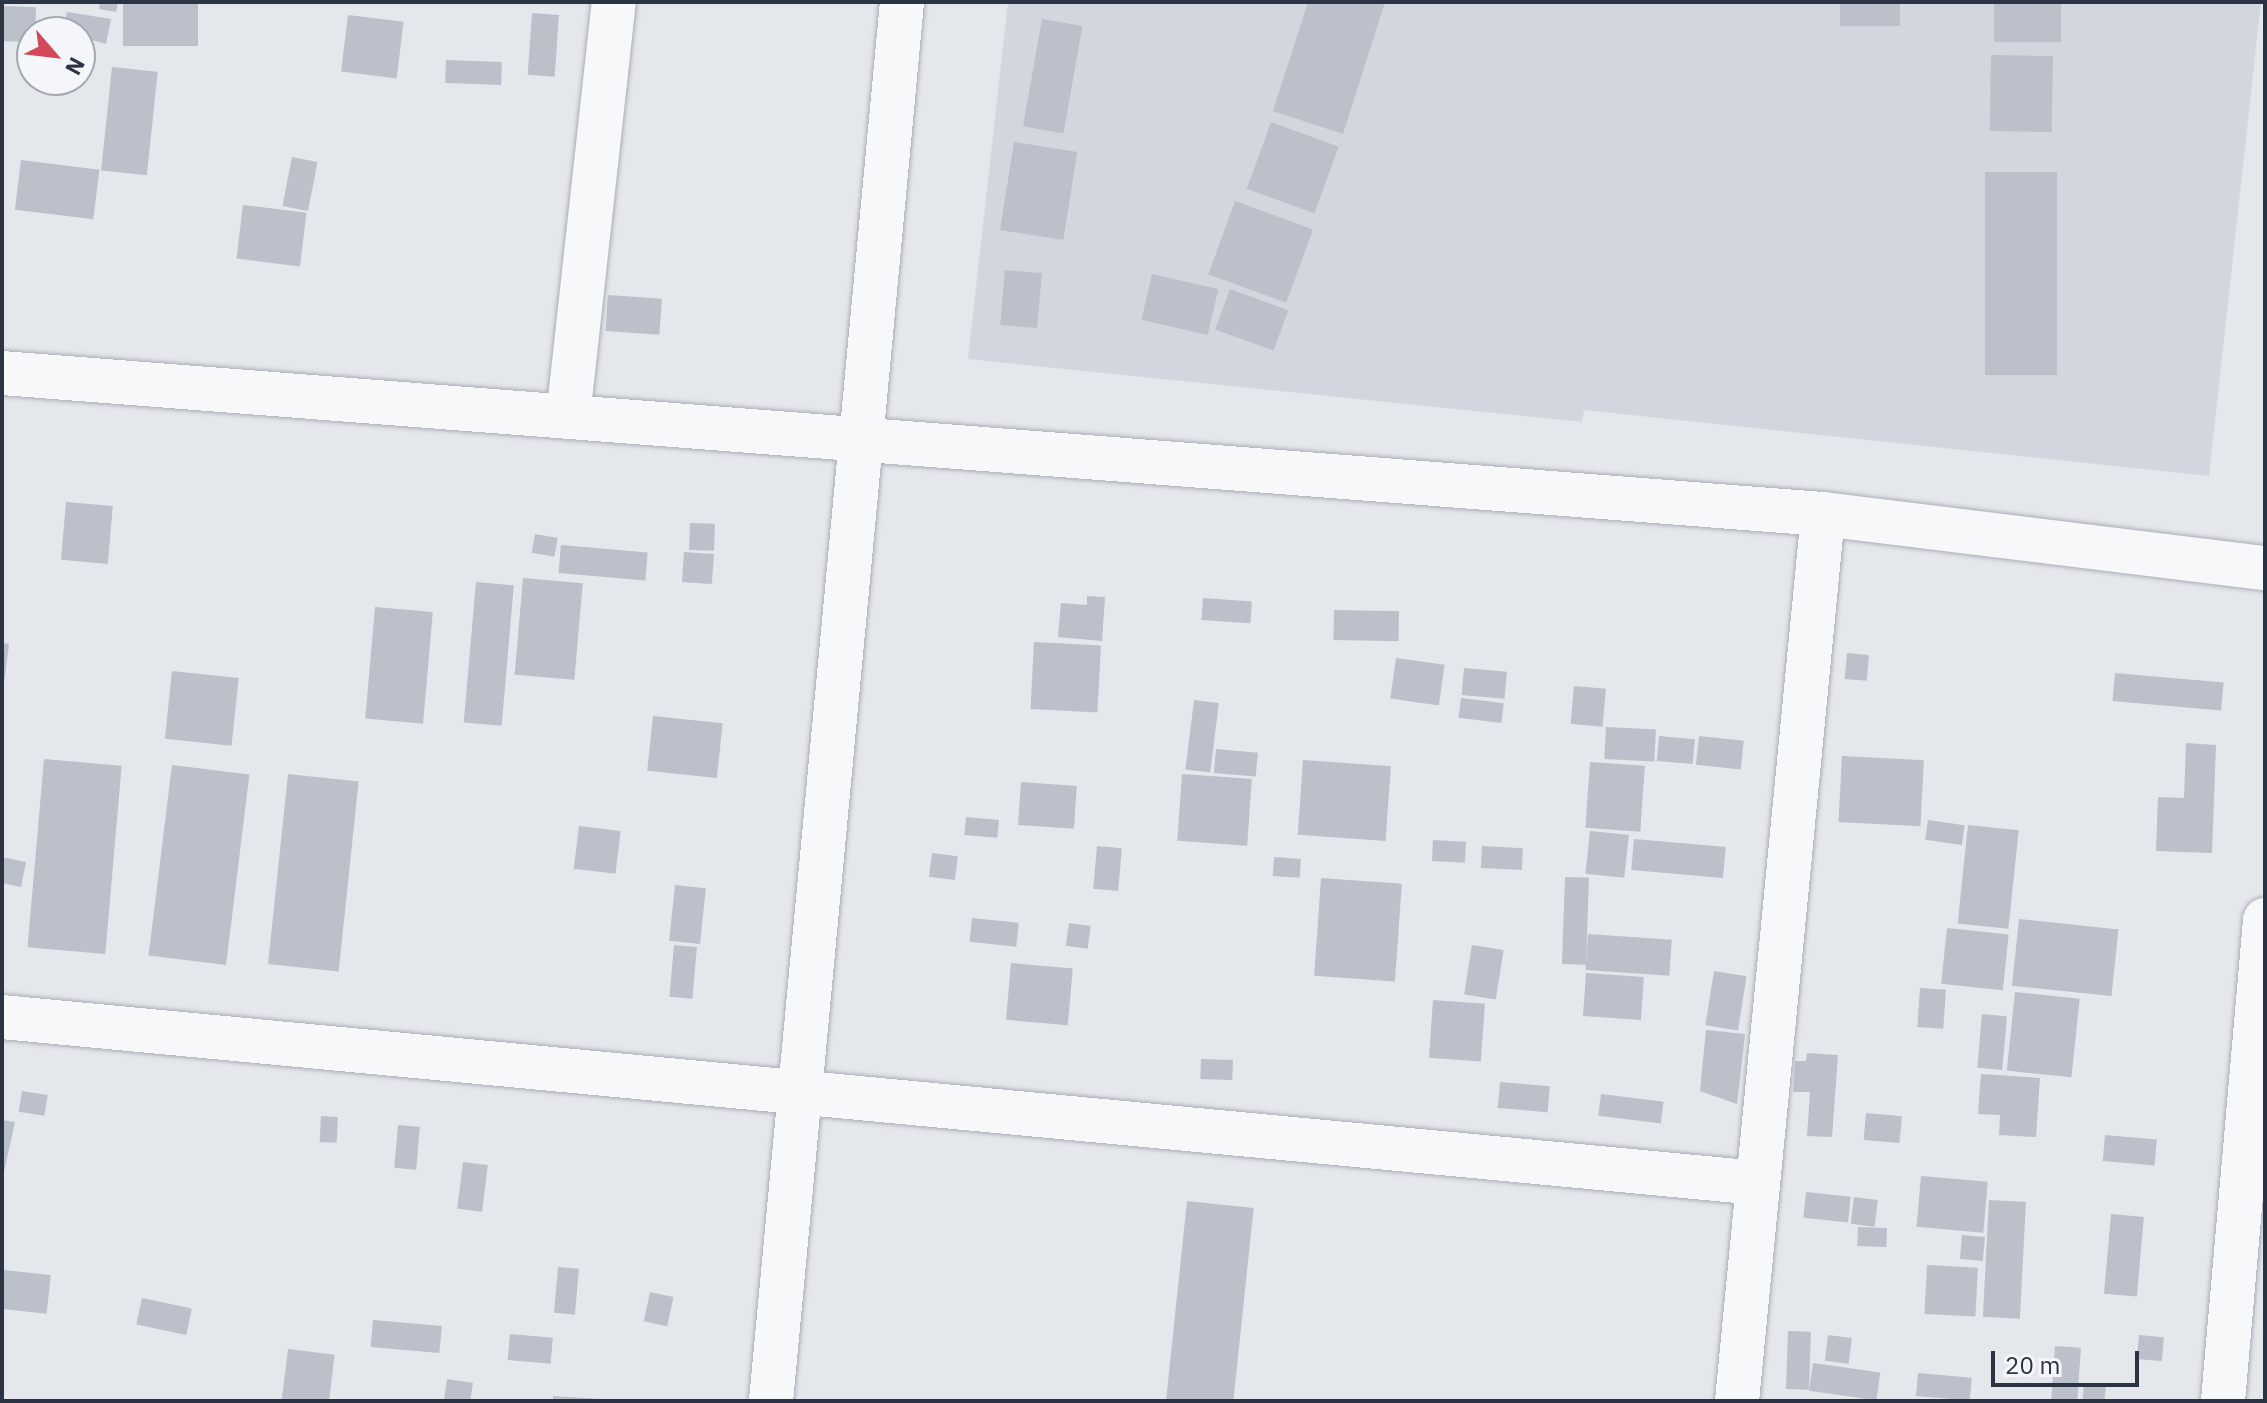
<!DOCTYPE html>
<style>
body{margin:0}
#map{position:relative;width:2267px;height:1403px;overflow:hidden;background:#e4e7ec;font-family:"IBM Plex Sans",sans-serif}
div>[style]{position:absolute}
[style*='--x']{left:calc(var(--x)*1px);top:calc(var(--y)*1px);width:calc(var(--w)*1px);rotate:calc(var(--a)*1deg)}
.built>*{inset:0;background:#d2d6de}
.building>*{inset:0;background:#bbc0ca;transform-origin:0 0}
.roads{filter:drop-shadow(0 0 2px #a9aeb7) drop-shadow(0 0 2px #a9aeb7)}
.minor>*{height:44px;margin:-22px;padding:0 22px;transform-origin:22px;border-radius:22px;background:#f7f8fa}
span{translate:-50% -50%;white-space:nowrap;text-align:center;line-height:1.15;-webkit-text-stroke:6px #f4f6f9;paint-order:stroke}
.frame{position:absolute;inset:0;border:4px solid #2b3445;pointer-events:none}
.north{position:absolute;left:16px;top:16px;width:80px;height:80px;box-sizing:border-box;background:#f4f6f9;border:2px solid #a4a8b1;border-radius:50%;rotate:118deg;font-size:22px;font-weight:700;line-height:32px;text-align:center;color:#2b3445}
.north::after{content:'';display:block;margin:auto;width:28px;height:36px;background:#d1495b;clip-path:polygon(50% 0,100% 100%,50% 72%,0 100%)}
.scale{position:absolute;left:1991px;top:1351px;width:148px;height:36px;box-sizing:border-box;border:4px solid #2b3445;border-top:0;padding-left:10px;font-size:24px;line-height:28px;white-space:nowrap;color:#2b3445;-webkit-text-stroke:6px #f4f6f9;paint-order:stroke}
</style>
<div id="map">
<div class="built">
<i style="clip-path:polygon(1008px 2px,2261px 2px,2209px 476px,1584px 410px,1582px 422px,968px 359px)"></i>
</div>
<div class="building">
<i style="clip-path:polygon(100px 2px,118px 2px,116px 12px,99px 9px)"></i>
<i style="left:123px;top:2px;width:75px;height:44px"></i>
<i style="clip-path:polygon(1308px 2px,1385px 2px,1343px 134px,1273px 111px)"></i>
<i style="left:1840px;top:2px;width:60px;height:24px"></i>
<i style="left:1994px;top:2px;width:67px;height:40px"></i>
<i style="left:3px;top:6px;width:33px;height:35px;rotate:2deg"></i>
<i style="clip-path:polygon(67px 12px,111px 19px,106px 44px,63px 32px)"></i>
<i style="left:532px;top:13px;width:27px;height:62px;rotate:4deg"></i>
<i style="left:348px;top:15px;width:56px;height:57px;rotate:7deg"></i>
<i style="left:1042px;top:19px;width:41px;height:109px;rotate:10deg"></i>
<i style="left:1991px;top:55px;width:62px;height:76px;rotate:1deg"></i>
<i style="left:446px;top:60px;width:56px;height:23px;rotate:2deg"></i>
<i style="left:112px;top:67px;width:46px;height:104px;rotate:6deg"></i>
<i style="left:1271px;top:122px;width:72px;height:71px;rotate:20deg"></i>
<i style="left:1014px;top:142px;width:64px;height:89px;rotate:9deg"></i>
<i style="left:292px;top:157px;width:26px;height:50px;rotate:11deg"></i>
<i style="left:21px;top:160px;width:79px;height:50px;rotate:7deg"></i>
<i style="left:1985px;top:172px;width:72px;height:203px"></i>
<i style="left:1235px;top:201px;width:83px;height:78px;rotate:20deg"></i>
<i style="left:243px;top:205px;width:64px;height:54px;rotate:7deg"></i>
<i style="left:1005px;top:270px;width:37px;height:55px;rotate:5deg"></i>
<i style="left:1152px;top:274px;width:68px;height:47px;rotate:13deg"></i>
<i style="left:1230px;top:289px;width:62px;height:43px;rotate:20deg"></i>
<i style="left:608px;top:295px;width:54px;height:36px;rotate:4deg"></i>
<i style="left:66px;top:502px;width:47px;height:58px;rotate:5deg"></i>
<i style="left:690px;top:523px;width:25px;height:27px;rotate:2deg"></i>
<i style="left:535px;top:534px;width:23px;height:19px;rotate:10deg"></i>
<i style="left:561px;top:545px;width:87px;height:28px;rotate:5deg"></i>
<i style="left:684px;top:552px;width:30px;height:30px;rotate:4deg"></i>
<i style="left:523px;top:578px;width:60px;height:97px;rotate:5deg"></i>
<i style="left:476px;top:582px;width:38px;height:141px;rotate:5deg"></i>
<i style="clip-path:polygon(1087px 596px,1105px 597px,1102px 641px,1058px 637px,1061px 603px,1087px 605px)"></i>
<i style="left:1203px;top:598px;width:49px;height:22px;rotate:4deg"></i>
<i style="left:375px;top:607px;width:58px;height:112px;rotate:5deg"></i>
<i style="left:1334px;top:610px;width:65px;height:30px;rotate:1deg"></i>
<i style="left:1034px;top:642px;width:67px;height:67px;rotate:3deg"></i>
<i style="clip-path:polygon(2px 643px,9px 644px,4px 683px,2px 683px)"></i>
<i style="left:1847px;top:653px;width:22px;height:26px;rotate:5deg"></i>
<i style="left:1396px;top:658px;width:49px;height:41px;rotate:8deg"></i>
<i style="left:1464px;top:668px;width:43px;height:27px;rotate:5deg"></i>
<i style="left:172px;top:671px;width:67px;height:68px;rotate:6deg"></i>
<i style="left:2115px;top:673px;width:109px;height:28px;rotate:5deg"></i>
<i style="left:1574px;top:686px;width:32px;height:38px;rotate:5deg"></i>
<i style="left:1461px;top:698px;width:43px;height:20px;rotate:7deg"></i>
<i style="left:1194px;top:700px;width:25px;height:70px;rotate:7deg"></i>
<i style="left:653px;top:716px;width:70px;height:55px;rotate:6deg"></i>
<i style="left:1606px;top:727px;width:50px;height:32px;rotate:3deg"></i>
<i style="left:1659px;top:736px;width:36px;height:25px;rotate:5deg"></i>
<i style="left:1699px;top:736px;width:45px;height:29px;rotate:6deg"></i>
<i style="clip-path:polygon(2186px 743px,2216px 745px,2212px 853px,2156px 851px,2158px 797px,2184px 798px)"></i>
<i style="left:1216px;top:749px;width:42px;height:24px;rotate:5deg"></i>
<i style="left:1842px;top:756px;width:82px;height:66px;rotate:3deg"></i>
<i style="left:44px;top:759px;width:78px;height:189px;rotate:5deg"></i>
<i style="left:1303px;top:760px;width:88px;height:75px;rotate:4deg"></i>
<i style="left:1590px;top:762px;width:55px;height:66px;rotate:4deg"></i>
<i style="left:172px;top:765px;width:78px;height:192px;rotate:7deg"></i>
<i style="left:288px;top:774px;width:71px;height:191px;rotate:6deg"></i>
<i style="left:1182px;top:774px;width:70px;height:67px;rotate:4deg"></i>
<i style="left:1021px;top:782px;width:56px;height:43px;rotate:4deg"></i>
<i style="left:966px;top:817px;width:33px;height:18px;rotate:5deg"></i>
<i style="left:1928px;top:820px;width:37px;height:20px;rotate:8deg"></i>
<i style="left:1968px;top:825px;width:51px;height:99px;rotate:6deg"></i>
<i style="left:579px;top:826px;width:42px;height:43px;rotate:7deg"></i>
<i style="left:1590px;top:831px;width:39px;height:43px;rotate:6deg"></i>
<i style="left:1634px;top:839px;width:92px;height:31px;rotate:5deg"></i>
<i style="left:1433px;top:840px;width:33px;height:21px;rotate:3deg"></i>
<i style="left:1097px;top:846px;width:25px;height:43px;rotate:5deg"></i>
<i style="left:1482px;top:846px;width:41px;height:22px;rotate:3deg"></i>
<i style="left:932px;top:853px;width:26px;height:24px;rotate:7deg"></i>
<i style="clip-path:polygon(2px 857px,26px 862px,21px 887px,2px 883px)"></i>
<i style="left:1274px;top:857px;width:27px;height:19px;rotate:4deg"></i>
<i style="left:1565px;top:877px;width:24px;height:87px;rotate:2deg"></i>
<i style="left:1321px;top:878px;width:81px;height:98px;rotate:4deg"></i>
<i style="left:675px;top:885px;width:31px;height:56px;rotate:6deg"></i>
<i style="left:972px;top:918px;width:47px;height:24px;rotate:6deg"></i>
<i style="left:2019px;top:919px;width:100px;height:67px;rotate:6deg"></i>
<i style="left:1069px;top:923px;width:22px;height:23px;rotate:8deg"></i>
<i style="left:1947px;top:928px;width:62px;height:56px;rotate:6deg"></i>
<i style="left:1588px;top:934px;width:84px;height:36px;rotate:4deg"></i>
<i style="left:674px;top:945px;width:23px;height:52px;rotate:5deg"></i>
<i style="left:1472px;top:945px;width:32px;height:50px;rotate:9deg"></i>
<i style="left:1011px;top:963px;width:62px;height:57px;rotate:5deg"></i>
<i style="left:1714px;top:971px;width:33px;height:55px;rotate:9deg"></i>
<i style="left:1586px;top:973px;width:58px;height:43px;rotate:4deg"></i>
<i style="left:1920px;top:988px;width:26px;height:39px;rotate:4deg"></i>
<i style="left:2015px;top:992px;width:65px;height:79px;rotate:6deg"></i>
<i style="left:1433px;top:1000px;width:52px;height:58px;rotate:4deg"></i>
<i style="left:1982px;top:1014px;width:25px;height:54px;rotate:5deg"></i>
<i style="clip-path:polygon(1706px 1030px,1745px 1034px,1737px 1104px,1700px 1091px)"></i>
<i style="clip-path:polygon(1807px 1053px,1838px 1055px,1832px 1137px,1807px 1136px,1810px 1092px,1793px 1092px,1795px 1061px,1806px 1061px)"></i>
<i style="left:1201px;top:1059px;width:32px;height:20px;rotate:2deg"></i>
<i style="clip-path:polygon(1981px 1074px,2040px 1078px,2036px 1137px,1999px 1135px,2000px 1115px,1978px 1114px)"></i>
<i style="left:1500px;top:1082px;width:50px;height:26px;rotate:5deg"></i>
<i style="left:22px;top:1091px;width:26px;height:21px;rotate:9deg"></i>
<i style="left:1601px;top:1094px;width:63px;height:22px;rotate:7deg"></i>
<i style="left:1866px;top:1113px;width:36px;height:27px;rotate:5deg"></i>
<i style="left:321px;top:1116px;width:17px;height:26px;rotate:3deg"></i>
<i style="clip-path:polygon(2px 1120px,15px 1122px,3px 1176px,2px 1176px)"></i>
<i style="left:398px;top:1125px;width:22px;height:43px;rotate:5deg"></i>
<i style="left:2105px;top:1135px;width:52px;height:26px;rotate:5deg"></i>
<i style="left:463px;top:1162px;width:25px;height:47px;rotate:7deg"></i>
<i style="left:1921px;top:1176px;width:67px;height:51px;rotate:5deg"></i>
<i style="left:1806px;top:1192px;width:45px;height:26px;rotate:6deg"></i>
<i style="left:1854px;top:1197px;width:24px;height:27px;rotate:7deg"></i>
<i style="left:1989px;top:1200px;width:37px;height:117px;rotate:3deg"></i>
<i style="left:1187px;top:1201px;width:67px;height:201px;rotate:6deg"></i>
<i style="left:2111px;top:1214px;width:33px;height:80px;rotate:5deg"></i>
<i style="left:1858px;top:1227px;width:29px;height:19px;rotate:2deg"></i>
<i style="left:1962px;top:1235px;width:23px;height:24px;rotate:5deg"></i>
<i style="left:1927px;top:1265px;width:51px;height:49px;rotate:3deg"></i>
<i style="left:558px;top:1267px;width:21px;height:46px;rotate:5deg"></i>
<i style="left:4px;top:1270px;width:47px;height:39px;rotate:6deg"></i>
<i style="left:650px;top:1292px;width:24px;height:30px;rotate:12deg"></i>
<i style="left:142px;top:1298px;width:51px;height:27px;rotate:12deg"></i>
<i style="left:373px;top:1320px;width:69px;height:27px;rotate:5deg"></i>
<i style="left:1788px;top:1331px;width:23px;height:58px;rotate:2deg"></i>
<i style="left:510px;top:1334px;width:43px;height:26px;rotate:5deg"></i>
<i style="left:1828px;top:1335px;width:24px;height:26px;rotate:7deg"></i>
<i style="left:2139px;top:1335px;width:25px;height:24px;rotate:5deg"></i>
<i style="left:2055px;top:1346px;width:26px;height:55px;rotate:4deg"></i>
<i style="left:288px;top:1349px;width:47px;height:52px;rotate:7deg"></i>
<i style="left:1813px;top:1363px;width:68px;height:28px;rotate:8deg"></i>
<i style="left:1918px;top:1373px;width:54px;height:23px;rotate:5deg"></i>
<i style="clip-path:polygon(447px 1379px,473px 1383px,470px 1401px,444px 1401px)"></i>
<i style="left:2084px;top:1383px;width:22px;height:18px;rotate:5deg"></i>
<i style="clip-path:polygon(553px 1396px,600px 1399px,600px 1401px,553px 1401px)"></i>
</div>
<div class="roads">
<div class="minor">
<i style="--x:2;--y:373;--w:1826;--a:4.43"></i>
<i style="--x:1823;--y:514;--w:445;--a:7"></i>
<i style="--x:568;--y:417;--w:418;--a:-83.7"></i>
<i style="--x:2;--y:1017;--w:1763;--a:5.4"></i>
<i style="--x:771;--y:1401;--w:1405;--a:-84.65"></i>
<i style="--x:1737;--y:1401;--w:891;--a:-84.46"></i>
<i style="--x:2223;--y:1401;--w:483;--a:-85"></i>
</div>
</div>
<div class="frame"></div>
<div class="north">N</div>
<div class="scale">20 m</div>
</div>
